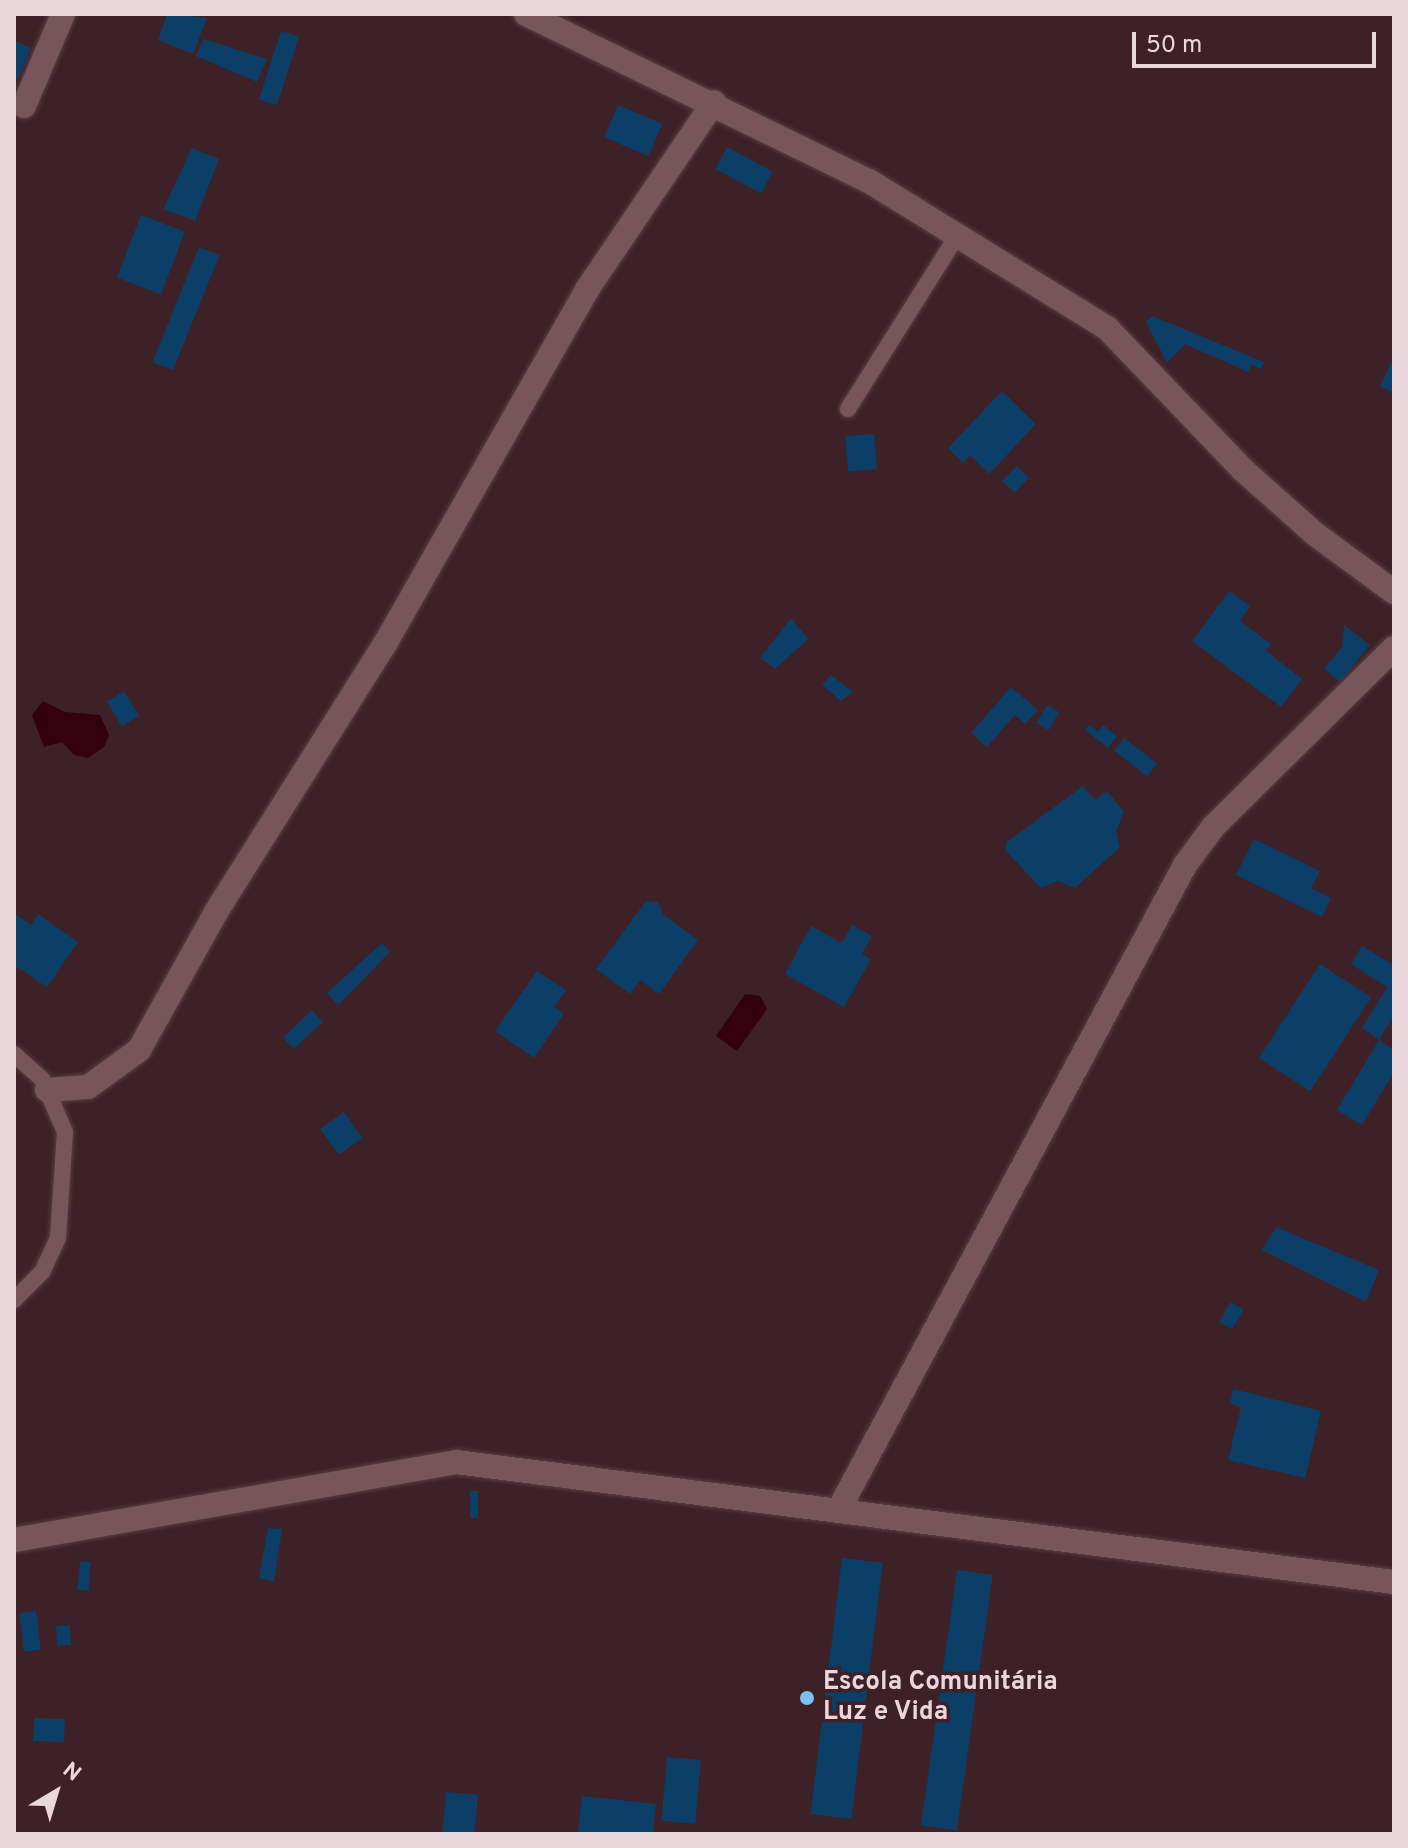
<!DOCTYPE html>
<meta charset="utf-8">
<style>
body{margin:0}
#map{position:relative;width:1408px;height:1848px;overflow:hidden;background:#3d2126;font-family:Overpass,sans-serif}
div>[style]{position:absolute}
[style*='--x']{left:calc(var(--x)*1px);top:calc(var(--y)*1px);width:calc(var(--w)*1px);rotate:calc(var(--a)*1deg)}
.water>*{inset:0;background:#34000f}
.building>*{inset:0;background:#0b3f67;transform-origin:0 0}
.roads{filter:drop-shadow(0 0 2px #573f44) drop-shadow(0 0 2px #573f44)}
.service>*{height:16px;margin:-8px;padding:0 8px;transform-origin:8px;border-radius:8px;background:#77565b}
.pedestrian>*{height:24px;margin:-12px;padding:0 12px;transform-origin:12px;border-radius:12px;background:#77565b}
.minor>*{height:24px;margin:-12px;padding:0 12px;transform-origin:12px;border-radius:12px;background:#77565b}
.dots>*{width:22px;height:22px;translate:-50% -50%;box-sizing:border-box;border:4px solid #3d2126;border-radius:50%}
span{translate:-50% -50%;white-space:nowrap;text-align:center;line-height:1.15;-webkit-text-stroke:7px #3d2126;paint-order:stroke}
.poi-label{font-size:26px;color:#ead7d9;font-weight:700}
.left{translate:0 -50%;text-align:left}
.frame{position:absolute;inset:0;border:16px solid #ead7d9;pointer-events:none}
.north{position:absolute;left:16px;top:1752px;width:80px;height:80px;-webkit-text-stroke:6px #3d2126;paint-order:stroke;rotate:38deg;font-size:22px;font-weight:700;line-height:32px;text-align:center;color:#ead7d9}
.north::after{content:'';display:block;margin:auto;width:28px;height:36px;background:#ead7d9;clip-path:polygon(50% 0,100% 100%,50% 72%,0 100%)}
.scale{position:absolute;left:1132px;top:32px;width:244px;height:36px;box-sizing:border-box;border:4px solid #ead7d9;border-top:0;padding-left:10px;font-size:24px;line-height:28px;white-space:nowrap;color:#ead7d9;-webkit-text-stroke:6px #3d2126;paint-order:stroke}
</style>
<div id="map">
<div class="water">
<i style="clip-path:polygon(43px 701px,65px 712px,100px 715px,109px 735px,104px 747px,88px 758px,74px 755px,62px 742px,44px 747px,32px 715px)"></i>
<i style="clip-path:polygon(745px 994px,760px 996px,767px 1009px,737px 1051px,716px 1036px)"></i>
</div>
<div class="building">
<i style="clip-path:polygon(167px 14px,207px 18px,193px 54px,158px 40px)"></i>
<i style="left:281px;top:31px;width:19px;height:72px;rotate:18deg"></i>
<i style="clip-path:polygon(203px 39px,267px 59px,257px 82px,196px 56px)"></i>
<i style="clip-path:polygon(15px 41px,31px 48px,18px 79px,14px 77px)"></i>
<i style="left:618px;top:105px;width:48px;height:35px;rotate:23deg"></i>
<i style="left:727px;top:147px;width:52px;height:25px;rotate:28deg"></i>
<i style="clip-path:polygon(192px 148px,219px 159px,195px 221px,163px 209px)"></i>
<i style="left:141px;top:215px;width:47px;height:67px;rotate:21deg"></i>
<i style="left:199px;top:247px;width:22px;height:124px;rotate:22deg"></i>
<i style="clip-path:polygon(1152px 316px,1264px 362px,1261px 369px,1251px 365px,1248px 372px,1185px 344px,1167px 363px,1146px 322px)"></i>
<i style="clip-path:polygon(1394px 358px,1394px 393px,1380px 386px)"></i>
<i style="clip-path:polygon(1002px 391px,1036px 424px,989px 474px,970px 455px,963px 463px,948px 448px)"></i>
<i style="left:874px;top:434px;width:35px;height:29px;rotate:85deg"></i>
<i style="left:1017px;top:466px;width:17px;height:21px;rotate:45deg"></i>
<i style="clip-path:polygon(1229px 591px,1250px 606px,1240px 621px,1271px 644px,1266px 651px,1302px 679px,1281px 707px,1192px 641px)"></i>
<i style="clip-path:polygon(791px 618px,808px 639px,775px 669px,760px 658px)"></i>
<i style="clip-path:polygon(1344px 625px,1370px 645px,1340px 682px,1324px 669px,1342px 647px)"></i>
<i style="clip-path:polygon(831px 675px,853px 692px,841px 701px,822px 685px)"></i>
<i style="clip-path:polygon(1011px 687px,1038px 710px,1025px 724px,1015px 715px,987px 747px,971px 733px)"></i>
<i style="left:124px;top:691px;width:29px;height:20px;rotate:59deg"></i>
<i style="left:1047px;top:705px;width:14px;height:21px;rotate:30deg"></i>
<i style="clip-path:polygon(1089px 725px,1098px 732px,1103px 725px,1117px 736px,1108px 748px,1085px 730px)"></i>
<i style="left:1124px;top:738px;width:42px;height:16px;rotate:38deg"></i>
<i style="clip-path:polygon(1083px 786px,1095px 800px,1107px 791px,1124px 812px,1116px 831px,1120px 847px,1075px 888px,1058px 881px,1041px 888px,1006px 851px,1007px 842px)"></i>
<i style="clip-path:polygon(1254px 839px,1320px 871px,1311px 888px,1331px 898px,1322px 917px,1236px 875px)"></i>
<i style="clip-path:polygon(646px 901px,658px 902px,663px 914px,698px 940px,659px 994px,640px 980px,630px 994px,596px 969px)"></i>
<i style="clip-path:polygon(14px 913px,31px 925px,38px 914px,78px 942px,47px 987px,17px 967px,14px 971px)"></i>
<i style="clip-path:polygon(852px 925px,872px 936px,862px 954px,871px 959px,844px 1007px,785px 974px,811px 926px,842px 943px)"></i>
<i style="clip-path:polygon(382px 943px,390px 952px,338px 1005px,327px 993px)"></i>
<i style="clip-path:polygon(1362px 946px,1394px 965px,1394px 1016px,1379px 1040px,1362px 1028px,1387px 987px,1351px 964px)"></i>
<i style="left:1320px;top:964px;width:61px;height:112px;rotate:33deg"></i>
<i style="clip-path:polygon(537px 971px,566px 990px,554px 1007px,564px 1014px,534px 1058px,495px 1031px)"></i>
<i style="left:312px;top:1010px;width:16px;height:40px;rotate:47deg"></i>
<i style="clip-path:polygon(1379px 1040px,1394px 1050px,1394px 1072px,1362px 1125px,1337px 1110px)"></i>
<i style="left:344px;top:1112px;width:32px;height:29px;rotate:55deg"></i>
<i style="clip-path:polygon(1276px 1227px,1379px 1270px,1366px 1302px,1262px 1250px)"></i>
<i style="left:1231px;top:1302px;width:15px;height:23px;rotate:32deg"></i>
<i style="clip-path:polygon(1233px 1389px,1321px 1411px,1305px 1478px,1228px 1460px,1241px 1407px,1230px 1404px)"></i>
<i style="left:470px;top:1491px;width:8px;height:27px"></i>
<i style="clip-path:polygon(268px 1528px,282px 1529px,274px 1582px,259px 1578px)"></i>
<i style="left:842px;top:1558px;width:41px;height:258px;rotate:7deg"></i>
<i style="left:80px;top:1561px;width:11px;height:29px;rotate:5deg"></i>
<i style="left:957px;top:1570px;width:36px;height:258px;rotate:8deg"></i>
<i style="left:36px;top:1611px;width:39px;height:17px;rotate:83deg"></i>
<i style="left:70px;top:1625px;width:20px;height:14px;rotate:87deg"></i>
<i style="left:34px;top:1718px;width:31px;height:23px;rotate:2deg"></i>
<i style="left:667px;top:1757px;width:34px;height:64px;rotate:5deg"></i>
<i style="left:446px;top:1792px;width:32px;height:42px;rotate:5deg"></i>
<i style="clip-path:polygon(582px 1796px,656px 1804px,653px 1834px,578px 1834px)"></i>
</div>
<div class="roads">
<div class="service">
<i style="--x:848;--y:409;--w:208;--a:-57.8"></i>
<i style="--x:14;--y:1054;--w:38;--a:42"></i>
<i style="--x:42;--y:1079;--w:58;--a:66.5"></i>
<i style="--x:65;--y:1132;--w:106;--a:93.8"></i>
<i style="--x:58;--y:1238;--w:38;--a:115"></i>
<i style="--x:42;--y:1272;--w:40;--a:135"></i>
</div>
<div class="pedestrian">
<i style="--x:47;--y:1090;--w:41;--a:-4.2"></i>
<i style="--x:88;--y:1087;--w:63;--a:-36"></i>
<i style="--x:139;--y:1050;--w:158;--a:-60.8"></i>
<i style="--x:216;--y:912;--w:317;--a:-57.8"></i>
<i style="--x:385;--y:644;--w:406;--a:-60.3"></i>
<i style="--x:586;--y:291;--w:228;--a:-55.9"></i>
</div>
<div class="minor">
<i style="--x:526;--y:14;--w:381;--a:26"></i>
<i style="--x:869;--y:181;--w:280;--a:31.7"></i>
<i style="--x:1107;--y:328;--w:197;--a:46.2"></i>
<i style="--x:1243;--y:470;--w:96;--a:41.6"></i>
<i style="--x:1315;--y:534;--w:98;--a:36.3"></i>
<i style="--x:24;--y:106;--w:100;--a:-67"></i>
<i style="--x:839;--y:1509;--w:731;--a:-61.75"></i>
<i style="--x:1185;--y:865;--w:49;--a:-53.4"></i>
<i style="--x:1214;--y:826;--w:253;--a:-44.7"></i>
<i style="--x:14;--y:1540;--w:449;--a:-10"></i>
<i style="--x:456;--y:1462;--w:946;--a:7.29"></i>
</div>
</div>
<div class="dots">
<i style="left:807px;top:1698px;background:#7dbef9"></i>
</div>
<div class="poi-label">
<span class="left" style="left:823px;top:1698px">Escola Comunitária<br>Luz e Vida</span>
</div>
<div class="frame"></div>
<div class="north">N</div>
<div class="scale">50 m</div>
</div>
